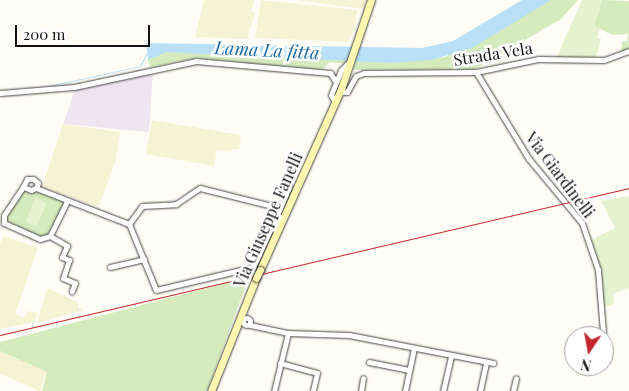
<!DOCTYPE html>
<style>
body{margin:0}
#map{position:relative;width:629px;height:391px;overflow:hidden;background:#fffdf5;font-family:"Playfair Display",serif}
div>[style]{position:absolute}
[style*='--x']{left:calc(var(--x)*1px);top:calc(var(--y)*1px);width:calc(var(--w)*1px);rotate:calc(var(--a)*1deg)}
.industrial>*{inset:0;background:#eee6ef}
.farmland>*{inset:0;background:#f6f3d4}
.green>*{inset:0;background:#d5ebbd}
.pitch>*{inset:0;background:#e6f2cf;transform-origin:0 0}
.water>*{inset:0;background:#b9e0f7}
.stream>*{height:1px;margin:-0.5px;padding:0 0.5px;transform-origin:0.5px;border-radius:0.5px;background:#b9e0f7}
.roads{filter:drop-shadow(0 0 1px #444) drop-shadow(0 0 1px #444)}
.street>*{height:5px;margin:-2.5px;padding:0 2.5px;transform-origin:2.5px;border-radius:2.5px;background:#fff}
.street>.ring{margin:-2.5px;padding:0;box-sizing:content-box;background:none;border:5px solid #fff;border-radius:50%}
.secondary>*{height:7px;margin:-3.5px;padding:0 3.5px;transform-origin:3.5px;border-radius:3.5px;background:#fff6b0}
.rail>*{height:1px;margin:-0.5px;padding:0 0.5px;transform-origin:0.5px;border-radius:0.5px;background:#c4262e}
.bridges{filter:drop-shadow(0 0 1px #333) drop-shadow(0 0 1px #333)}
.secondary-bridge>*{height:7px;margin:-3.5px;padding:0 3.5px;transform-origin:3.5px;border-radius:3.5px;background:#fff6b0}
span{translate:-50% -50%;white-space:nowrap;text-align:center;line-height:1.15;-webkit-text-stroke:5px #fff;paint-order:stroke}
.street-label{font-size:16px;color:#111}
.water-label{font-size:18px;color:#1768a6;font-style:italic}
.north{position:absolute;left:564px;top:326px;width:50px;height:50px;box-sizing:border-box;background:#fff;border:1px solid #a0a0a0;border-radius:50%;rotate:192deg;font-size:14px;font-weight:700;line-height:20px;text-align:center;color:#111}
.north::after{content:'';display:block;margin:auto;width:18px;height:22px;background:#c4262e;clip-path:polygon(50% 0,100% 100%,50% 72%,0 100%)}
.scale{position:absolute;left:15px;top:25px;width:135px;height:22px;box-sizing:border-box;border:2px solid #111;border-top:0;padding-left:6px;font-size:15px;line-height:18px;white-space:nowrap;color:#111;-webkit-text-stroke:4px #fff;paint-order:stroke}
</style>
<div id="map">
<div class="industrial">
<i style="clip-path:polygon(153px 71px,149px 132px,63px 124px,75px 90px)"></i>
</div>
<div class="farmland">
<i style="clip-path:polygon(204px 0,254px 0,251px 12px,255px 13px,247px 39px,195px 37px)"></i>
<i style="clip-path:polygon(261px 0,357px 10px,356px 24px,349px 42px,255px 38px)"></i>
<i style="clip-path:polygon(297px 0,366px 0,364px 9px)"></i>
<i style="clip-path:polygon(152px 120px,241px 135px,239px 149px,232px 149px,231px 152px,217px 150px,214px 166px,146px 154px)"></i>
<i style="clip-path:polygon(63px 124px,120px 132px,116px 160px,99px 207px,42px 187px)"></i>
<i style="clip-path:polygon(3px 236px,38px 248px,15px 314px,23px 318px,27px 311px,38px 313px,34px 322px,0 329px,0 244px)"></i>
<i style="clip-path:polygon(47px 288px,79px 303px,78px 308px,84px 310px,37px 323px)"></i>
<i style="clip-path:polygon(0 351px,47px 372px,40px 391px,0 374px)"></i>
</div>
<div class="green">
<i style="clip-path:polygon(550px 0,578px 0,561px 19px,475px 69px,353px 70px,356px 60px,390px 63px,445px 57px)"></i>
<i style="clip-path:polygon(602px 0,629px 1px,629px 50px,621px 54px,622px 41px,627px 42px,628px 34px,613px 35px,594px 26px)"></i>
<i style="clip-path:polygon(167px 52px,348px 59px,346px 64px,330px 62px,322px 70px,197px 58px,150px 67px,148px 60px)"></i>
<i style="clip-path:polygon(22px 190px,33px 193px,37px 191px,65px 202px,48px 234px,40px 238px,7px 224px,7px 216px)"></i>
<i style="clip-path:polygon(249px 277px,207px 391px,42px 391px,47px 372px,0 351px,0 342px)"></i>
</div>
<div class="pitch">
<i style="clip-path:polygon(582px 0,602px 0,594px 26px,600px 28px,597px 38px,601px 39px,596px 57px,557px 57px)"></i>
<i style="clip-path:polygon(629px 196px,629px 288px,613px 294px,614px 304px,603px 308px,599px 270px,591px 240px,615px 228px,601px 201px)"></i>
<i style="left:36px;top:198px;width:12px;height:26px;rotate:24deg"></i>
</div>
<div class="water">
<i style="clip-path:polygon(522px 0,551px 0,472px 48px,431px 60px,390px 63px,167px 52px,148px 60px,146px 43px,422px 48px,453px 41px)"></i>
</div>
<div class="stream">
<i style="--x:44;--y:87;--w:98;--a:-12.3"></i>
<i style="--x:140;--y:66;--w:15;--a:-62"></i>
</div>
<div class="roads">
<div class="street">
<i style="--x:476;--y:72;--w:102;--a:58.7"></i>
<i style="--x:529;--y:159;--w:83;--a:50.4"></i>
<i style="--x:582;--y:223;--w:50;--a:71.2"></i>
<i style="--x:598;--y:270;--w:62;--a:85.4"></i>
<i style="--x:340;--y:92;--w:7;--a:0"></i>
<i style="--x:347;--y:92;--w:18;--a:-61"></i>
<i style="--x:356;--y:76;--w:9;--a:-21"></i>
<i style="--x:364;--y:73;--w:112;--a:-0.5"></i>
<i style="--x:476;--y:72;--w:63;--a:-11.8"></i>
<i style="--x:538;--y:59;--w:66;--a:0.9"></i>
<i style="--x:604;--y:60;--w:27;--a:-20"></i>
<i style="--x:0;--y:93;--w:74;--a:-4.6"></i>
<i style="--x:74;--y:87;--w:125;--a:-12"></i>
<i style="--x:196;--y:61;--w:135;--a:5.1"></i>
<i style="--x:330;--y:73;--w:11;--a:56"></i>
<i style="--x:335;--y:102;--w:8;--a:-120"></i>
<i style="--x:331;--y:95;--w:27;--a:-68"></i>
<i style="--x:341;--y:70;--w:10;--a:-45"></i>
<i style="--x:23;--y:187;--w:9;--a:-63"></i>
<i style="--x:27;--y:179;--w:6;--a:0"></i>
<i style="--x:33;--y:179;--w:6;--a:39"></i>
<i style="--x:38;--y:183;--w:5;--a:112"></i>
<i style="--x:36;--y:188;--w:100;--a:21.2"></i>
<i style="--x:129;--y:224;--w:71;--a:67.8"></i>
<i style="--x:156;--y:290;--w:100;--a:-13.3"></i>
<i style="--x:253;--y:267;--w:65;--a:-65.4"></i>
<i style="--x:36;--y:188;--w:5;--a:158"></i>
<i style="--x:31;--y:190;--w:9;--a:-159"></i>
<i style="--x:23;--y:187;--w:34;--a:124"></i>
<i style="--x:4;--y:215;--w:8;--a:90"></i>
<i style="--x:4;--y:223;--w:39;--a:24"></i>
<i style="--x:40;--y:239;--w:10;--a:-17"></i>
<i style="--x:50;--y:236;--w:39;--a:-64"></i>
<i style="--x:129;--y:224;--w:22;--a:-54"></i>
<i style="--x:142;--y:206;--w:34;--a:-3"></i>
<i style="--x:176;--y:204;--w:29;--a:-34"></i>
<i style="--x:200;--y:188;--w:82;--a:14"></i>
<i style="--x:280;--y:208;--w:23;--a:-67"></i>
<i style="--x:289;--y:187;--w:9;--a:-103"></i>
<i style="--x:50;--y:236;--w:20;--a:30"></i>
<i style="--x:67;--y:246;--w:12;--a:114"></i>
<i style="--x:62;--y:257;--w:8;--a:23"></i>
<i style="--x:69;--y:260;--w:19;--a:108"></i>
<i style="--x:63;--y:278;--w:13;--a:23"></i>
<i style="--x:75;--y:283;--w:9;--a:111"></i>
<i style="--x:110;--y:267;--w:35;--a:-13"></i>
<i class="ring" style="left:243.5px;top:318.5px;width:2px;height:2px"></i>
<i style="--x:250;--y:325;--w:39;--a:12"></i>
<i style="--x:369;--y:362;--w:41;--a:11.3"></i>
<i style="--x:280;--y:363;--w:38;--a:15"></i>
<i style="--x:317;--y:373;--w:18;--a:103"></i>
<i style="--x:274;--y:391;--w:60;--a:-76.4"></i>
<i style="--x:288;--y:333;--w:61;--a:1.9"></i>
<i style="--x:349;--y:335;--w:147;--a:11"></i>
<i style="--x:361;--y:391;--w:13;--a:-81"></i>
<i style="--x:405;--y:391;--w:44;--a:-78.2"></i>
<i style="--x:443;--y:391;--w:37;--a:-77"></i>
<i style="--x:480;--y:391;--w:30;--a:-78"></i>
<i style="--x:513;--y:391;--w:13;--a:-77"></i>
</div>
<div class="secondary">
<i style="--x:260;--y:270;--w:198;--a:-65.9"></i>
<i style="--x:341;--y:89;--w:94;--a:-71.4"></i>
<i style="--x:211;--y:391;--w:122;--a:-68.3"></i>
</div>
</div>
<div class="rail">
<i style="--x:0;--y:335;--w:646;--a:-13.15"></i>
</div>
<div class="bridges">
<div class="secondary-bridge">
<i style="--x:256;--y:278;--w:9;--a:-63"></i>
</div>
</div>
<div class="street-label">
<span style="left:493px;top:54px;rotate:-9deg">Strada Vela</span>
<span style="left:560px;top:175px;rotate:53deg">Via Giardinelli</span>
<span style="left:268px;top:220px;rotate:-66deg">Via Giuseppe Fanelli</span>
</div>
<div class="water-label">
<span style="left:267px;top:50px;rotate:3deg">Lama La fitta</span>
</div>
<div class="north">N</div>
<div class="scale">200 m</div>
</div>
